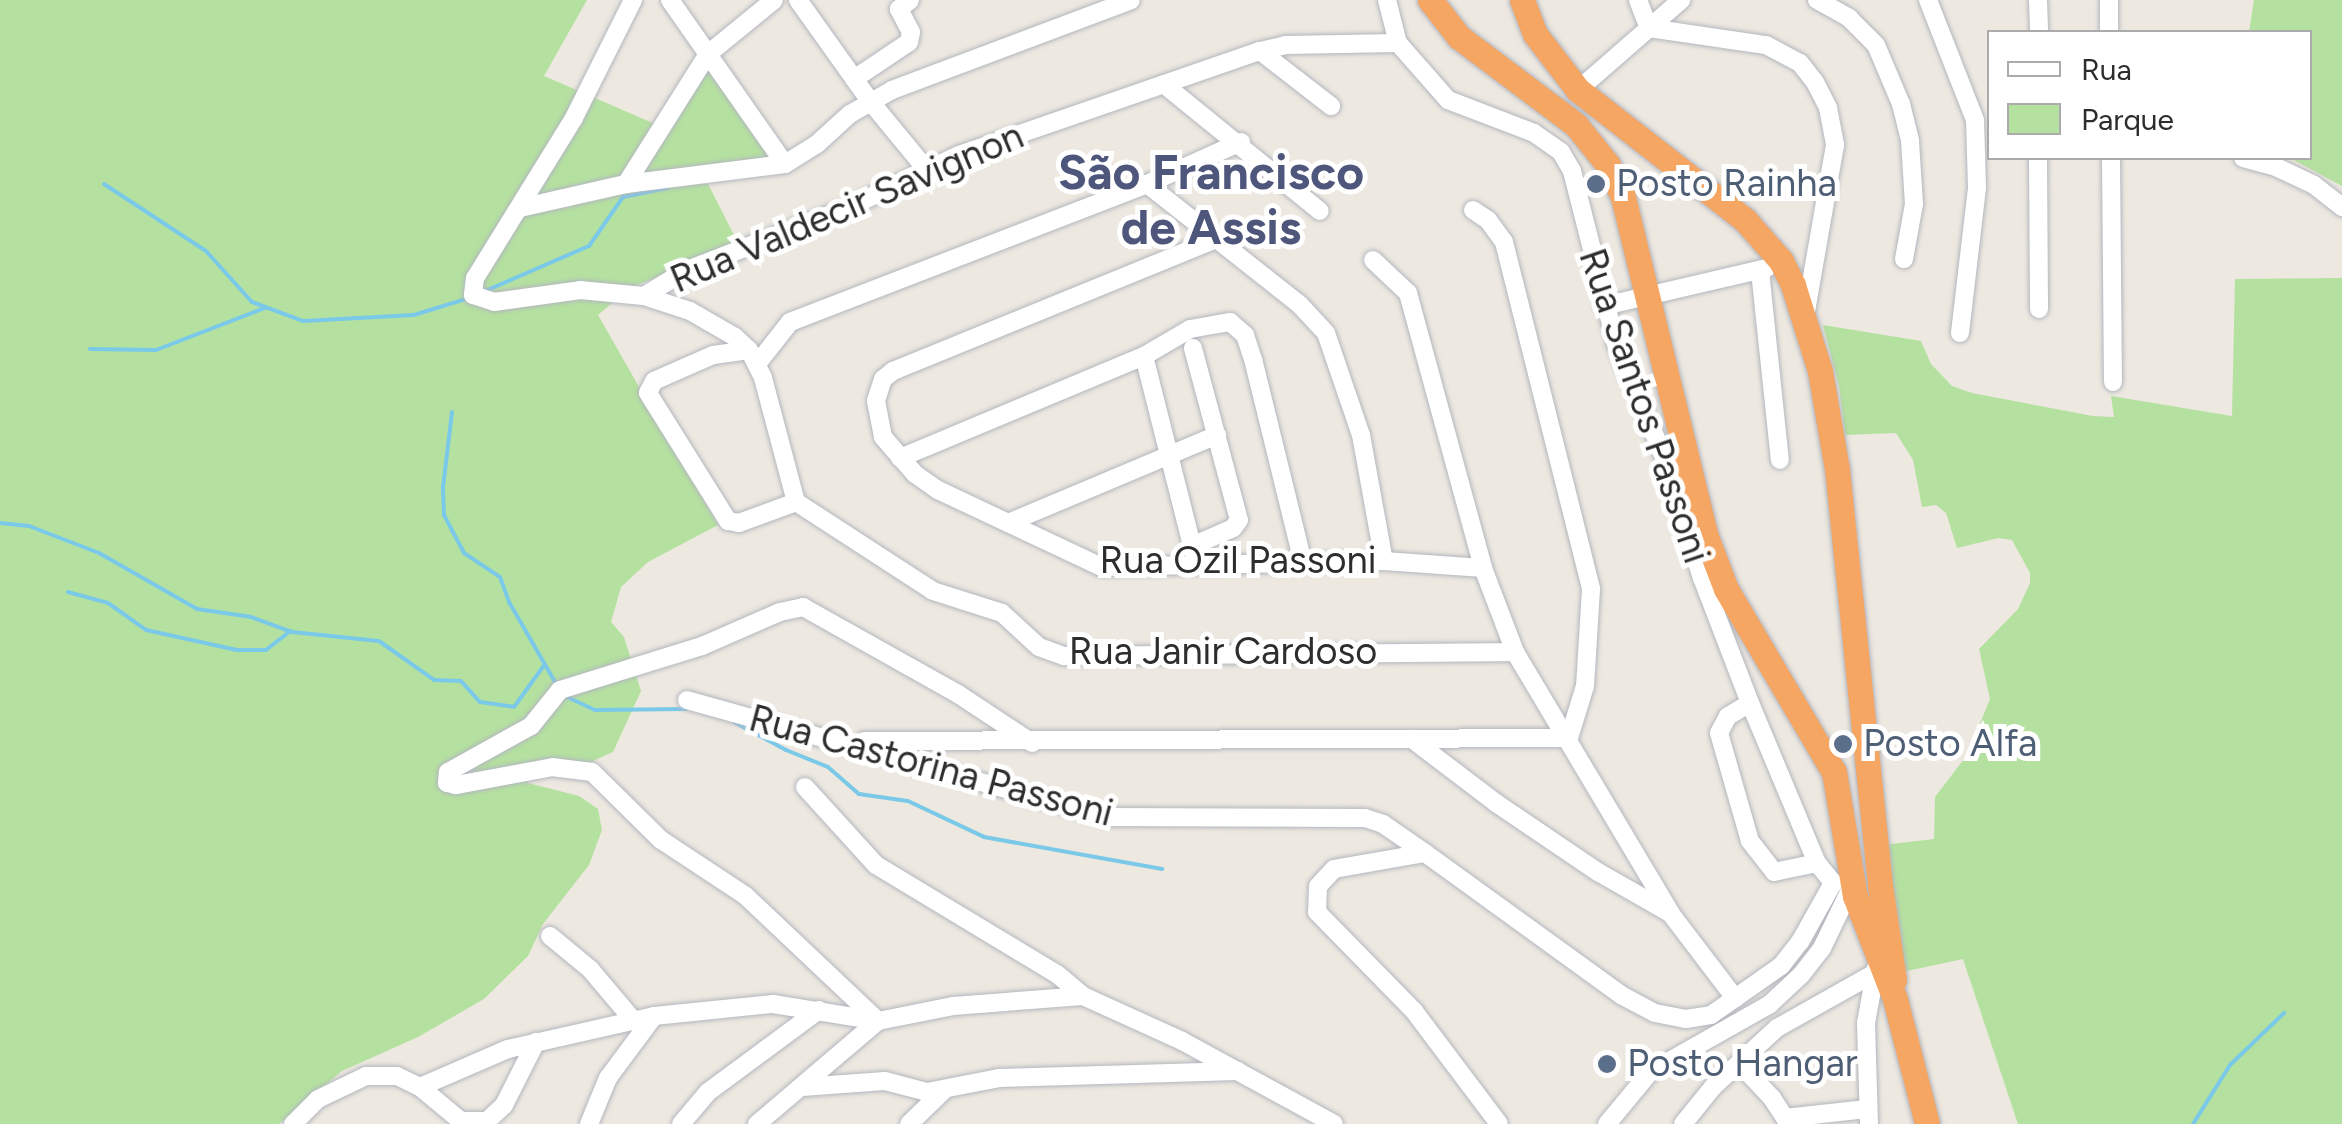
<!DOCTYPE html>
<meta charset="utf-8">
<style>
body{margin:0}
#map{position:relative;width:2342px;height:1124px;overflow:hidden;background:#ede8e0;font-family:Figtree,sans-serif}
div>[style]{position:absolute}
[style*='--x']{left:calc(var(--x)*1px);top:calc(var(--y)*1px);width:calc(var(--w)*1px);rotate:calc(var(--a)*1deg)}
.green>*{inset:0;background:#b5e1a0}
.stream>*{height:4px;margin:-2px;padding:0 2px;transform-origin:2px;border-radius:2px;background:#7ac9e9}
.roads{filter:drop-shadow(0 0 2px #b3b6bf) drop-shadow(0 0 2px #b3b6bf)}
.minor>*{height:18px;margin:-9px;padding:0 9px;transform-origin:9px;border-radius:9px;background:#fff}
.highway>*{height:25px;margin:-12.5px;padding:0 12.5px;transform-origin:12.5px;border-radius:12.5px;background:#f6a663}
.dots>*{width:28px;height:28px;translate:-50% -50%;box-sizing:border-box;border:5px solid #fff;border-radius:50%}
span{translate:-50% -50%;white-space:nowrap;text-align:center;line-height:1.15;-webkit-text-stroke:10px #fff;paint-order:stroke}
.service-label{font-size:38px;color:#4e5e75}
.left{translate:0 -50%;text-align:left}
.street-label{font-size:38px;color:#2d2d2d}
.district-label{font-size:48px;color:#4f567c;font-weight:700}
.legend{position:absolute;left:1987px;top:30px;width:325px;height:130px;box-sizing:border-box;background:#fff;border:2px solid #ababab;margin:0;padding:12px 18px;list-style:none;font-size:30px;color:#2d2d2d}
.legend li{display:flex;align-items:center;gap:20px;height:50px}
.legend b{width:50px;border:2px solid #ababab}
</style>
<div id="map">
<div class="green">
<i style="clip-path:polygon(0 0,587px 0,544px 76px,662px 127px,704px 61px,776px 160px,704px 176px,739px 245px,629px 288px,598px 315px,718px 525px,648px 562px,621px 587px,611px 622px,624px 637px,641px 691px,613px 752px,593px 761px,526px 775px,528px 783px,579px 796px,598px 809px,602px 830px,589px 865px,543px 924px,528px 956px,484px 999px,418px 1037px,342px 1071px,279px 1124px,0 1124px)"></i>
<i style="clip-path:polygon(2254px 0,2342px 0,2342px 186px,2290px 158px,2310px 158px,2310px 32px,2249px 32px)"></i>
<i style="clip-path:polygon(2342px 278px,2342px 1124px,2018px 1124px,1963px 959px,1902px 972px,1883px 845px,1934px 839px,1935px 797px,1967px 755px,1990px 699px,1979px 649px,2018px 609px,2030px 583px,2030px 573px,2012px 540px,1998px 538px,1957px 548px,1946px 513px,1936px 505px,1922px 507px,1913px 460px,1896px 433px,1845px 435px,1839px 386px,1823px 325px,1921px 341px,1931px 364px,1952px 386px,1972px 393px,2093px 416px,2114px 417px,2111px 396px,2232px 416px,2235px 279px)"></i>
</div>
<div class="stream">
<i style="--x:104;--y:184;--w:122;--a:33.3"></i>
<i style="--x:206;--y:251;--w:69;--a:48"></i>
<i style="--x:252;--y:302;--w:54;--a:20.4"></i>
<i style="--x:303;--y:321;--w:111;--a:-3.1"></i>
<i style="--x:414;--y:315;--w:58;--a:-17.2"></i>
<i style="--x:483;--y:292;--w:116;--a:-23.5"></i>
<i style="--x:589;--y:246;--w:60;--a:-55.2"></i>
<i style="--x:623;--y:197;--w:45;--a:-11.6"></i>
<i style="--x:90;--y:349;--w:66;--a:0.9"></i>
<i style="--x:156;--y:350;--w:117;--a:-21.1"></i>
<i style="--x:452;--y:412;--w:76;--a:96.8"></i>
<i style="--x:443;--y:487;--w:28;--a:88"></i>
<i style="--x:444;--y:515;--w:43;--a:62.2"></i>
<i style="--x:464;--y:553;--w:43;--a:33.7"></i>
<i style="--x:500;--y:577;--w:27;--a:70"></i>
<i style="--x:509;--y:602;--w:92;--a:60.1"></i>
<i style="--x:0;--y:523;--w:29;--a:6"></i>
<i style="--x:29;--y:526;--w:75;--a:21.1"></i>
<i style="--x:99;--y:553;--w:113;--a:29.7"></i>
<i style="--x:197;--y:609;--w:55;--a:8.4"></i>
<i style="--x:251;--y:617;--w:44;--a:20.1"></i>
<i style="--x:292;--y:632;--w:87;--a:5.9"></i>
<i style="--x:379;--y:641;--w:67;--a:35.3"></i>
<i style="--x:434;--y:680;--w:27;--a:2"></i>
<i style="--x:461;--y:681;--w:28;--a:48"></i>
<i style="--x:480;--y:702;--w:34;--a:8"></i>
<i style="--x:514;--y:707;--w:53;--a:-54.2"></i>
<i style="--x:68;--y:592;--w:41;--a:15.4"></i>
<i style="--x:108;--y:603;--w:47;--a:35.4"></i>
<i style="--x:146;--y:630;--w:93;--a:12.4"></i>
<i style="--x:237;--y:650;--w:29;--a:0"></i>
<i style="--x:266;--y:650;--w:31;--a:-38"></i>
<i style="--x:565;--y:696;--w:33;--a:25"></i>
<i style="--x:595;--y:710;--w:91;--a:-0.6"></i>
<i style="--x:734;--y:722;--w:59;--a:28.3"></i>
<i style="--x:786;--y:750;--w:45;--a:22"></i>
<i style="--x:828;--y:767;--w:41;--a:41.1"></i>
<i style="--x:859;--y:794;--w:49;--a:8.1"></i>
<i style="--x:908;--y:801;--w:84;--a:25.3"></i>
<i style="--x:984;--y:837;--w:181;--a:10.2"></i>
<i style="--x:2193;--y:1124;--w:70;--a:-57.9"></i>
<i style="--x:2230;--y:1065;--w:75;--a:-43.9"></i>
</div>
<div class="roads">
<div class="minor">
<i style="--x:633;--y:0;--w:132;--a:116.6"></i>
<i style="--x:574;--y:118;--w:188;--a:121.7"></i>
<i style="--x:475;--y:278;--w:17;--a:97"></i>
<i style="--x:473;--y:295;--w:22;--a:18"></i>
<i style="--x:494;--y:302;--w:87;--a:-7.9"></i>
<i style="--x:580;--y:290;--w:64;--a:5.4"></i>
<i style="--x:644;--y:296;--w:48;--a:18.1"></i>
<i style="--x:690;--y:311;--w:52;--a:30"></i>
<i style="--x:735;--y:337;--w:19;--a:43"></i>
<i style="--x:749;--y:350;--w:31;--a:63"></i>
<i style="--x:763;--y:378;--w:128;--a:75.1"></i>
<i style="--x:670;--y:0;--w:200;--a:55"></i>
<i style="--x:798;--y:0;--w:124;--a:54.5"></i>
<i style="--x:870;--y:101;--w:88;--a:50.5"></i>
<i style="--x:1387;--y:0;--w:44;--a:75.7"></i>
<i style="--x:1398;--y:43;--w:76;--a:48.7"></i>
<i style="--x:1448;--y:100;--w:92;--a:21"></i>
<i style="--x:1534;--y:133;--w:33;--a:35"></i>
<i style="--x:1561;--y:152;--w:22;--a:60"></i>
<i style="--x:1572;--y:171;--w:179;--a:75.7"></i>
<i style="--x:1616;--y:344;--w:123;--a:67"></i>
<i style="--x:1664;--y:457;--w:127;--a:72.6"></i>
<i style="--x:1702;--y:578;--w:134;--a:69"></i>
<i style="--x:1750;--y:703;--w:173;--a:67.3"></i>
<i style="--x:1817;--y:863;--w:26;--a:51"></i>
<i style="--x:1638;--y:0;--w:30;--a:69"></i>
<i style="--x:1649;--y:28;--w:118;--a:8.3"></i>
<i style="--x:1766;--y:45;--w:38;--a:28"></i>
<i style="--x:1800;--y:63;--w:24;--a:52"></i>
<i style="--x:1815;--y:82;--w:29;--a:63"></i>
<i style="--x:1828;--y:108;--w:38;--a:79"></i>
<i style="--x:1835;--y:145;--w:175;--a:99.9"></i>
<i style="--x:1817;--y:0;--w:37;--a:29"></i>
<i style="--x:1849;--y:18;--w:38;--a:45"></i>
<i style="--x:1876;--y:45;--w:64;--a:67"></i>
<i style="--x:1901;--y:104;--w:38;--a:76"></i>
<i style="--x:1910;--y:141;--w:63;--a:86.4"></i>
<i style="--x:1914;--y:204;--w:56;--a:100.3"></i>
<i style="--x:1928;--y:0;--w:129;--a:68.6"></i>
<i style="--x:1975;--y:120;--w:68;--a:88.3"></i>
<i style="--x:1977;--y:188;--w:146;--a:96.7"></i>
<i style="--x:2038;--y:0;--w:32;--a:88"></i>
<i style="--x:2109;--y:32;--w:32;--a:-90"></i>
<i style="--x:1260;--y:51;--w:90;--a:37.8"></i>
<i style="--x:854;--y:79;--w:66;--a:-33.9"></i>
<i style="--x:909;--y:42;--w:10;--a:-79"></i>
<i style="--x:911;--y:32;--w:26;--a:-118"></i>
<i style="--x:899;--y:9;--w:14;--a:-39"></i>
<i style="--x:1166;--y:86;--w:198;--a:39.1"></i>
<i style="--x:1578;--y:90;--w:137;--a:-41.1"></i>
<i style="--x:2038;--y:158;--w:151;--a:89.6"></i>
<i style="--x:2111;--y:158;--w:224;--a:89.5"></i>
<i style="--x:2243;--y:158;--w:34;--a:15"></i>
<i style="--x:2276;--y:167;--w:42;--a:25.3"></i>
<i style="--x:2314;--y:185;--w:36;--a:38"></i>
<i style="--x:626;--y:184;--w:154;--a:-57.8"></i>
<i style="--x:708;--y:54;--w:85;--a:-39.3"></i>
<i style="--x:1147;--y:184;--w:195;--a:38.3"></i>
<i style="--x:1300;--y:305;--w:38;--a:47"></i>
<i style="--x:1326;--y:333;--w:108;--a:71.1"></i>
<i style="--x:1361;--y:435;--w:128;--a:79.7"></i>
<i style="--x:520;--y:208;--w:109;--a:-12.8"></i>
<i style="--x:626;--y:184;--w:160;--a:-7.2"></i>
<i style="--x:785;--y:164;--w:38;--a:-32"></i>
<i style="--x:817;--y:144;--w:45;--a:-42.3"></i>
<i style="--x:850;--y:114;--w:48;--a:-29.7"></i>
<i style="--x:892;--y:90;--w:255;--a:-20.6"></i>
<i style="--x:1473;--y:210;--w:18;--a:34"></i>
<i style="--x:1488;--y:220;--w:27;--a:54"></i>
<i style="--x:1504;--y:242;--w:358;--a:75.9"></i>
<i style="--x:1591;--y:589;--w:97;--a:93.5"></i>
<i style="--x:1585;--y:686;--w:54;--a:107.1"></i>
<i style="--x:1214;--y:240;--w:347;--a:157.8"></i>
<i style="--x:893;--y:371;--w:13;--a:141"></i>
<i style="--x:883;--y:379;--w:23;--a:108"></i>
<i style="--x:876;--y:401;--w:37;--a:79"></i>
<i style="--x:883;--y:437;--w:49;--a:49.1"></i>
<i style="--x:915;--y:474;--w:28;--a:35"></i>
<i style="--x:938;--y:490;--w:181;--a:25.2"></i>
<i style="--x:1102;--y:567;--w:282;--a:-1.2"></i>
<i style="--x:1384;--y:561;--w:99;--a:4"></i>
<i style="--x:1373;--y:260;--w:48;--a:43.3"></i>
<i style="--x:1408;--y:293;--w:285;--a:74.7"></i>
<i style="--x:1483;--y:568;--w:90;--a:69.1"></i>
<i style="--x:1515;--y:652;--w:305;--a:59.2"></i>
<i style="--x:1671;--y:914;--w:106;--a:52.7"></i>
<i style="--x:1760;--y:271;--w:190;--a:84"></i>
<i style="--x:644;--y:296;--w:48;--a:-31.4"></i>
<i style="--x:685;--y:271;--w:174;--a:-21.3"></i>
<i style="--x:847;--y:208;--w:124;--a:-25.3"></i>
<i style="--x:959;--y:155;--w:318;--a:-19.1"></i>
<i style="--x:1260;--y:51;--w:26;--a:-13"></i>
<i style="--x:1285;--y:45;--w:113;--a:-1"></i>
<i style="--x:1604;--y:306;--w:167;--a:-13.1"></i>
<i style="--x:749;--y:350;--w:36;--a:172"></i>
<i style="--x:713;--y:355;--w:64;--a:156.2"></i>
<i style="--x:654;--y:381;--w:13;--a:117"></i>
<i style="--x:648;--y:393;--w:151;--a:58"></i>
<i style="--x:728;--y:521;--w:11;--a:10"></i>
<i style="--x:739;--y:523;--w:61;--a:-20.2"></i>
<i style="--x:1144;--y:356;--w:204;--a:75.8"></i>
<i style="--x:757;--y:364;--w:53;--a:-51.8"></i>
<i style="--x:790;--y:322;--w:383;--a:-21.1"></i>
<i style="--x:1147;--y:184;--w:103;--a:-24.1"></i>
<i style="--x:900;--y:458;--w:264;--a:-22.7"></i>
<i style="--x:1144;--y:356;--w:53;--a:-30.4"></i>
<i style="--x:1190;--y:329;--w:41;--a:-9.9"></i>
<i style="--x:1230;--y:322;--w:20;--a:41"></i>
<i style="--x:1245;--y:335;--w:25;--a:72"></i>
<i style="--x:1253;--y:359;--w:210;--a:76.2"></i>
<i style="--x:796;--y:502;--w:163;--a:33"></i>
<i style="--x:933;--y:591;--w:72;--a:17.7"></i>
<i style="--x:1002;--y:613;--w:50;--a:42.6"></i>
<i style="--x:1039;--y:647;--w:27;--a:20"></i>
<i style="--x:1064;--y:656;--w:451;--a:-0.5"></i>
<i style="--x:1008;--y:523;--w:227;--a:-22.8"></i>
<i style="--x:1192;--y:546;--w:45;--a:-23.7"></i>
<i style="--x:1233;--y:528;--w:10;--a:-53"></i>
<i style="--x:1239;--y:520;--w:178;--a:-105"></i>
<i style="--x:687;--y:700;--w:434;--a:15.6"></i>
<i style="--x:1105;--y:817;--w:260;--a:0.2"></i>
<i style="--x:1365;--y:818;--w:19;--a:18"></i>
<i style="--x:1383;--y:824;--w:51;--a:34.6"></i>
<i style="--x:1425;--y:853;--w:242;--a:35.9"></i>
<i style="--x:1621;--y:995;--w:38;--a:28"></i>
<i style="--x:1655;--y:1013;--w:32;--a:11"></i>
<i style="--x:1686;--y:1019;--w:25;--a:-9"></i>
<i style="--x:1711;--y:1015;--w:85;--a:-35"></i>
<i style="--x:1781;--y:966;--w:31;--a:-52"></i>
<i style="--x:1800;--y:942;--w:68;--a:-60.8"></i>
<i style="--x:1750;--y:703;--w:26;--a:149"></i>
<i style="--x:1728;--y:716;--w:19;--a:118"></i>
<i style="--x:1719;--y:733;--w:112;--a:74"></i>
<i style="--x:1750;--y:841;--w:39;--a:52"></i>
<i style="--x:1774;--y:872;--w:44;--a:-11.8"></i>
<i style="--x:1412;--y:739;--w:106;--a:37.3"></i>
<i style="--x:1496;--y:803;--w:123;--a:34.1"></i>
<i style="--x:1598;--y:872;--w:81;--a:29.7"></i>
<i style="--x:864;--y:741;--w:705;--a:-0.24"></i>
<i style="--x:805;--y:787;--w:105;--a:47.7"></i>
<i style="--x:876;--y:865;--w:211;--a:31.1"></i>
<i style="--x:1057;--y:974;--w:34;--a:40"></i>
<i style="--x:1425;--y:853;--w:92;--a:170"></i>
<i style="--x:1334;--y:869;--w:23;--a:133"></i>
<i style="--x:1318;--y:886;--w:26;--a:92"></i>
<i style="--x:1317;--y:912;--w:139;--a:45.6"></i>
<i style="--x:1414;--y:1011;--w:141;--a:53"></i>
<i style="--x:550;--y:936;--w:52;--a:39.5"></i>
<i style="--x:590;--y:969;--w:68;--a:49.8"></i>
<i style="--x:1740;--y:1064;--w:47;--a:46.7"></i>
<i style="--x:1772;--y:1098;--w:31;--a:57"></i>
<i style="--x:420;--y:1087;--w:53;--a:39.7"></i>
<i style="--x:461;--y:1121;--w:26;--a:0"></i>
<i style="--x:487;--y:1121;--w:23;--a:-43"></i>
<i style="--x:504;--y:1105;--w:71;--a:-63.1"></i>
<i style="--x:802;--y:1087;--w:83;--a:-4.1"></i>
<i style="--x:885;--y:1081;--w:43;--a:14.7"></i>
<i style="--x:927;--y:1092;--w:73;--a:-11"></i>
<i style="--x:999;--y:1078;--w:239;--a:-1.7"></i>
<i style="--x:1785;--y:1118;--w:82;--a:-6.3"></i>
<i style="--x:293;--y:1124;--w:35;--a:-45"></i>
<i style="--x:318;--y:1099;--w:53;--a:-25.6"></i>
<i style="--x:366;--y:1076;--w:31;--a:0"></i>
<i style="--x:397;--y:1076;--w:25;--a:26"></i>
<i style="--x:420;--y:1087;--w:96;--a:-23.4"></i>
<i style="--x:508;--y:1049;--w:150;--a:-12.7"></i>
<i style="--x:654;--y:1016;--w:120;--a:-5.8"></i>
<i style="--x:773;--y:1004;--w:106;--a:9.2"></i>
<i style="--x:878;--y:1021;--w:76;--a:-11.3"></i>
<i style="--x:953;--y:1006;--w:130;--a:-4.4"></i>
<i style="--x:1083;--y:996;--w:109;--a:24.4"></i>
<i style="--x:1182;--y:1041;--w:173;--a:28.6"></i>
<i style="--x:589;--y:1124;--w:50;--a:-67.6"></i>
<i style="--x:608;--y:1078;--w:77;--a:-53.4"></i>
<i style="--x:681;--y:1124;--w:42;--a:-49.8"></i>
<i style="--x:708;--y:1092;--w:138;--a:-36.5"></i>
<i style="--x:757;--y:1124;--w:159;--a:-40.4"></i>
<i style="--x:878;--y:1021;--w:182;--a:-136.6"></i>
<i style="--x:746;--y:896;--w:102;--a:-146.6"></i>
<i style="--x:661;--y:840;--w:97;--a:-135.4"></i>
<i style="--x:592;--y:772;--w:39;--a:-173"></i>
<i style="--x:553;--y:767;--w:99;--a:169.5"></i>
<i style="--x:456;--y:785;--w:9;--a:-167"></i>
<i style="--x:447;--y:783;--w:11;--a:-85"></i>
<i style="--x:448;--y:772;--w:95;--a:-29"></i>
<i style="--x:531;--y:726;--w:46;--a:-51.1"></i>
<i style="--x:560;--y:690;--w:149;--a:-17.2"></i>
<i style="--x:702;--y:646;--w:85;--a:-23.6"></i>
<i style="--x:780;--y:612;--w:24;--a:-12"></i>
<i style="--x:803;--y:607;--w:178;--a:29.3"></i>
<i style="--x:958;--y:694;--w:89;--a:33.5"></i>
<i style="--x:909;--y:1124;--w:47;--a:-44.1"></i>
<i style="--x:1607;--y:1124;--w:67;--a:-50.4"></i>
<i style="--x:1650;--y:1072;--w:138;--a:-29.5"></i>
<i style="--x:1770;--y:1004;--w:42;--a:-43.1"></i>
<i style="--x:1801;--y:975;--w:34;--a:-52"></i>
<i style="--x:1822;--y:948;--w:69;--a:-64.2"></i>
<i style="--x:1683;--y:1124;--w:48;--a:-51"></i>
<i style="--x:1713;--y:1087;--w:87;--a:-42.7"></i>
<i style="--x:1777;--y:1028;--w:112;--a:-29.3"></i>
<i style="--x:1869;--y:1124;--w:101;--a:-91.7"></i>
<i style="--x:1866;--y:1023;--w:56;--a:-79.7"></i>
</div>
<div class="highway">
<i style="--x:1430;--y:0;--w:47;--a:51.9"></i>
<i style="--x:1459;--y:37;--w:146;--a:36.9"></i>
<i style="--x:1576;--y:125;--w:51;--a:51.3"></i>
<i style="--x:1608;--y:165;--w:35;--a:65"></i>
<i style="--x:1623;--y:197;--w:347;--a:76.3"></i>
<i style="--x:1705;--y:534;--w:59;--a:69.1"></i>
<i style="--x:1726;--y:589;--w:212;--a:59.5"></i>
<i style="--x:1834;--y:772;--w:126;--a:80.4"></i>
<i style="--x:1855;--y:896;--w:110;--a:68.8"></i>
<i style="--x:1895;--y:999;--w:129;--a:75.6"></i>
<i style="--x:1522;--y:0;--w:36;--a:69"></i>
<i style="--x:1535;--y:34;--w:71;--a:52.5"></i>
<i style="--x:1578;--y:90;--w:212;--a:37.9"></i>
<i style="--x:1745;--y:220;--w:55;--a:48.7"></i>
<i style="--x:1781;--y:261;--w:27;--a:63"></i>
<i style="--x:1793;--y:285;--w:90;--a:72.6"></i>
<i style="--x:1820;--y:371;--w:99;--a:80.2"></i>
<i style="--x:1837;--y:469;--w:418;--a:84.1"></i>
<i style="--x:1880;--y:885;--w:96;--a:81.6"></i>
</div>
</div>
<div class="dots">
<i style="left:1596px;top:184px;background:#5c6f8a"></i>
<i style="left:1843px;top:744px;background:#5c6f8a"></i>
<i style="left:1607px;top:1064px;background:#5c6f8a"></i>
</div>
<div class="service-label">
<span class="left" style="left:1616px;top:184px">Posto Rainha</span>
<span class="left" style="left:1863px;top:744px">Posto Alfa</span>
<span class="left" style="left:1627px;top:1064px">Posto Hangar</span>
</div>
<div class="street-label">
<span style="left:847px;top:208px;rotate:-23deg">Rua Valdecir Savignon</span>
<span style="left:1644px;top:406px;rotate:71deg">Rua Santos Passoni</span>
<span style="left:1238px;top:561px">Rua Ozil Passoni</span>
<span style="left:1223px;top:652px">Rua Janir Cardoso</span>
<span style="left:931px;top:766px;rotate:15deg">Rua Castorina Passoni</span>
</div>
<div class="district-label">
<span style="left:1211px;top:200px">São Francisco<br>de Assis</span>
</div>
<ul class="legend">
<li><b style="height:12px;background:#fff"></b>Rua</li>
<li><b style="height:28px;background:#b5e1a0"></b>Parque</li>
</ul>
</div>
